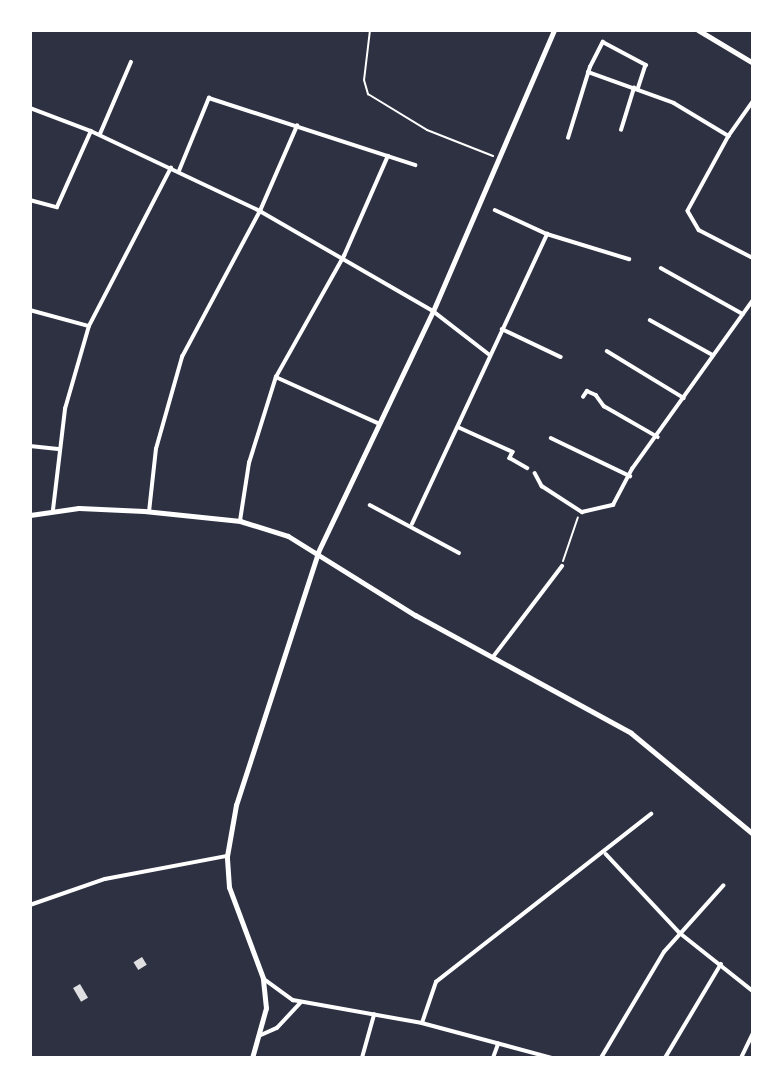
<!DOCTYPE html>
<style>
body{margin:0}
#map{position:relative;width:783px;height:1088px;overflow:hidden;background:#2d3142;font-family:"Crimson Pro",serif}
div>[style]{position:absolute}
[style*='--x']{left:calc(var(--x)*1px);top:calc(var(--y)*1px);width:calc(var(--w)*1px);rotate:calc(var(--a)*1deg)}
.building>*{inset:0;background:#e0e0e3;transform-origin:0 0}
.path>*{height:2px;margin:-1px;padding:0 1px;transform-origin:1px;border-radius:1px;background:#fff}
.minor>*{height:3.5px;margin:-1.75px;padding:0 1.75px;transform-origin:1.75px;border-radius:1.75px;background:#fff}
.secondary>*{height:5px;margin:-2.5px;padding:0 2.5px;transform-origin:2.5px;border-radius:2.5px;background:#fff}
span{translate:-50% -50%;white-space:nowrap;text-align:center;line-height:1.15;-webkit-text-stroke:6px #fff;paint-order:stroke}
.frame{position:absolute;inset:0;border:32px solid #fff;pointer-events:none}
</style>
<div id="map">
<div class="building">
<i style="left:142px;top:957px;width:9px;height:10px;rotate:58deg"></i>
<i style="left:80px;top:984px;width:16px;height:8px;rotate:60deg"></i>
</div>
<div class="path">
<i style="--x:370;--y:30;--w:50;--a:96.8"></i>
<i style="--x:364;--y:80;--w:15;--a:74"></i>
<i style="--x:368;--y:94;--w:69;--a:31.4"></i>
<i style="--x:427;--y:130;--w:71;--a:21.5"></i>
<i style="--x:563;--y:561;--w:46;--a:-71.2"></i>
</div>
<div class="minor">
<i style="--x:588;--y:72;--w:91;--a:19.8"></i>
<i style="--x:674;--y:103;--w:64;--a:31"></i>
<i style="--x:753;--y:102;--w:42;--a:125.2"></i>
<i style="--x:729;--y:136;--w:85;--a:118.7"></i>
<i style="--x:688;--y:211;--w:22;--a:60"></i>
<i style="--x:699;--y:230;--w:61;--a:27.4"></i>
<i style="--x:30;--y:108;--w:65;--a:20.7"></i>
<i style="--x:91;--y:131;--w:187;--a:25.3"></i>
<i style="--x:260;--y:211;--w:200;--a:30"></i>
<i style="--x:433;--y:311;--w:72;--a:37.7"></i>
<i style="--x:621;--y:130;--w:44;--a:-72.8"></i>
<i style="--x:100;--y:134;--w:78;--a:-66.7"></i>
<i style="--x:568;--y:138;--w:74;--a:-72.8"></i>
<i style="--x:590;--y:67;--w:28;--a:-63"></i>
<i style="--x:603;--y:42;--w:49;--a:28.1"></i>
<i style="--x:646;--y:65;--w:25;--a:108"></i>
<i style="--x:179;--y:171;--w:79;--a:-67.7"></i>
<i style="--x:209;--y:98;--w:217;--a:18"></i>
<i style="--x:30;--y:200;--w:28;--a:15"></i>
<i style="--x:57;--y:207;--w:83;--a:-65.9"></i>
<i style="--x:495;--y:210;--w:57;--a:24.8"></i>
<i style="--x:547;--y:234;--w:86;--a:17"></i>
<i style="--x:661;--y:268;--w:94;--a:29.3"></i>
<i style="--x:30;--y:310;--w:61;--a:15.2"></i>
<i style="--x:650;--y:320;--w:72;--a:29.1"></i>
<i style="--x:502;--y:329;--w:65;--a:25.4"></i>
<i style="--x:607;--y:351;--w:90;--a:31.4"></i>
<i style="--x:276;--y:377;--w:114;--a:24.3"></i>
<i style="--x:583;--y:397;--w:7;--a:-56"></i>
<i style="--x:587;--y:391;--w:10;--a:24"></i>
<i style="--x:596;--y:395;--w:14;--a:54"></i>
<i style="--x:604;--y:406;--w:62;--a:29.9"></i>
<i style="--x:458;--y:427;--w:60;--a:24.4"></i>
<i style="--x:513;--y:452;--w:7;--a:117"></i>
<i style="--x:510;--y:458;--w:20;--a:30"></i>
<i style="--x:551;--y:438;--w:88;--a:25.7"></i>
<i style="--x:30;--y:446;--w:28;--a:6"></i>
<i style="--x:535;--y:473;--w:15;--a:62"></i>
<i style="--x:542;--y:486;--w:48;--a:33"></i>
<i style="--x:582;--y:512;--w:32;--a:-13"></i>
<i style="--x:613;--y:505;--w:41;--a:-62.2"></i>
<i style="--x:632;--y:469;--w:208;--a:-54.4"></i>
<i style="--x:370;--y:505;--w:101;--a:28.3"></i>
<i style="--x:53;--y:510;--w:102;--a:-83.2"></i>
<i style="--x:65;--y:409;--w:86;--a:-73.9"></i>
<i style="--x:89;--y:326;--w:178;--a:-62.6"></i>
<i style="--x:149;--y:512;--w:63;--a:-83.7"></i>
<i style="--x:156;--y:449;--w:96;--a:-74.2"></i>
<i style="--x:182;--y:357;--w:166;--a:-61.9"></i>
<i style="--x:260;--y:211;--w:93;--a:-66.5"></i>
<i style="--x:240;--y:521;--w:59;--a:-81.2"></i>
<i style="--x:249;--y:463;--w:90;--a:-72.6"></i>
<i style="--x:276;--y:377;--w:139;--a:-60.7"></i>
<i style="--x:344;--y:256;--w:109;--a:-66.3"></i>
<i style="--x:412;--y:524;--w:320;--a:-65"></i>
<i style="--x:493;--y:657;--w:114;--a:-52.8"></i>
<i style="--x:606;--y:854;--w:108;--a:46.9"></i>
<i style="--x:680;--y:933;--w:93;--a:38.5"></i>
<i style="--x:30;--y:905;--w:79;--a:-19.1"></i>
<i style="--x:105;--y:879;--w:124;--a:-10.7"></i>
<i style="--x:264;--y:979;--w:36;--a:36"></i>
<i style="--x:293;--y:1000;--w:131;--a:10.1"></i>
<i style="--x:422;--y:1023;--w:136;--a:15"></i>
<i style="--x:422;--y:1023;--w:43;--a:-71.1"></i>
<i style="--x:436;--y:982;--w:273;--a:-38"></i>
<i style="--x:261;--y:1035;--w:17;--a:-24"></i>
<i style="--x:277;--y:1028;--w:35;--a:-47"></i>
<i style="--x:362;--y:1058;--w:45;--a:-74.4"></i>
<i style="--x:493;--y:1058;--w:15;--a:-70"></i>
<i style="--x:601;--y:1058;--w:123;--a:-59.3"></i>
<i style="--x:664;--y:952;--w:89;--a:-48.2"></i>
<i style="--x:665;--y:1058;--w:109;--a:-59.2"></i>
<i style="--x:741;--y:1058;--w:28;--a:-64"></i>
</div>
<div class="secondary">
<i style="--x:698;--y:30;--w:64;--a:31"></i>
<i style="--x:30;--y:515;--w:49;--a:-8.1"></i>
<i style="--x:79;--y:508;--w:65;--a:2.6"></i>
<i style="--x:144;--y:511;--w:97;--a:5.9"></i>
<i style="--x:240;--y:521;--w:50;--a:17.4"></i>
<i style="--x:288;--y:536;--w:150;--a:31.9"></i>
<i style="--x:415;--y:615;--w:246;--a:28.6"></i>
<i style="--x:631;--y:733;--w:158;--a:39.6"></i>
<i style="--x:252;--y:1058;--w:52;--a:-74.4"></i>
<i style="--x:266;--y:1008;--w:30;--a:-96"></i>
<i style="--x:263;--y:978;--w:97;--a:-110.5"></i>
<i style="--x:229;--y:887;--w:31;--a:-94"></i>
<i style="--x:227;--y:856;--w:52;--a:-80"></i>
<i style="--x:236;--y:805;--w:266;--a:-72"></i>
<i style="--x:318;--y:552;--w:267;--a:-64.5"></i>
<i style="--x:433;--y:311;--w:306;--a:-66.7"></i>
</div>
<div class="frame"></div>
</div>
